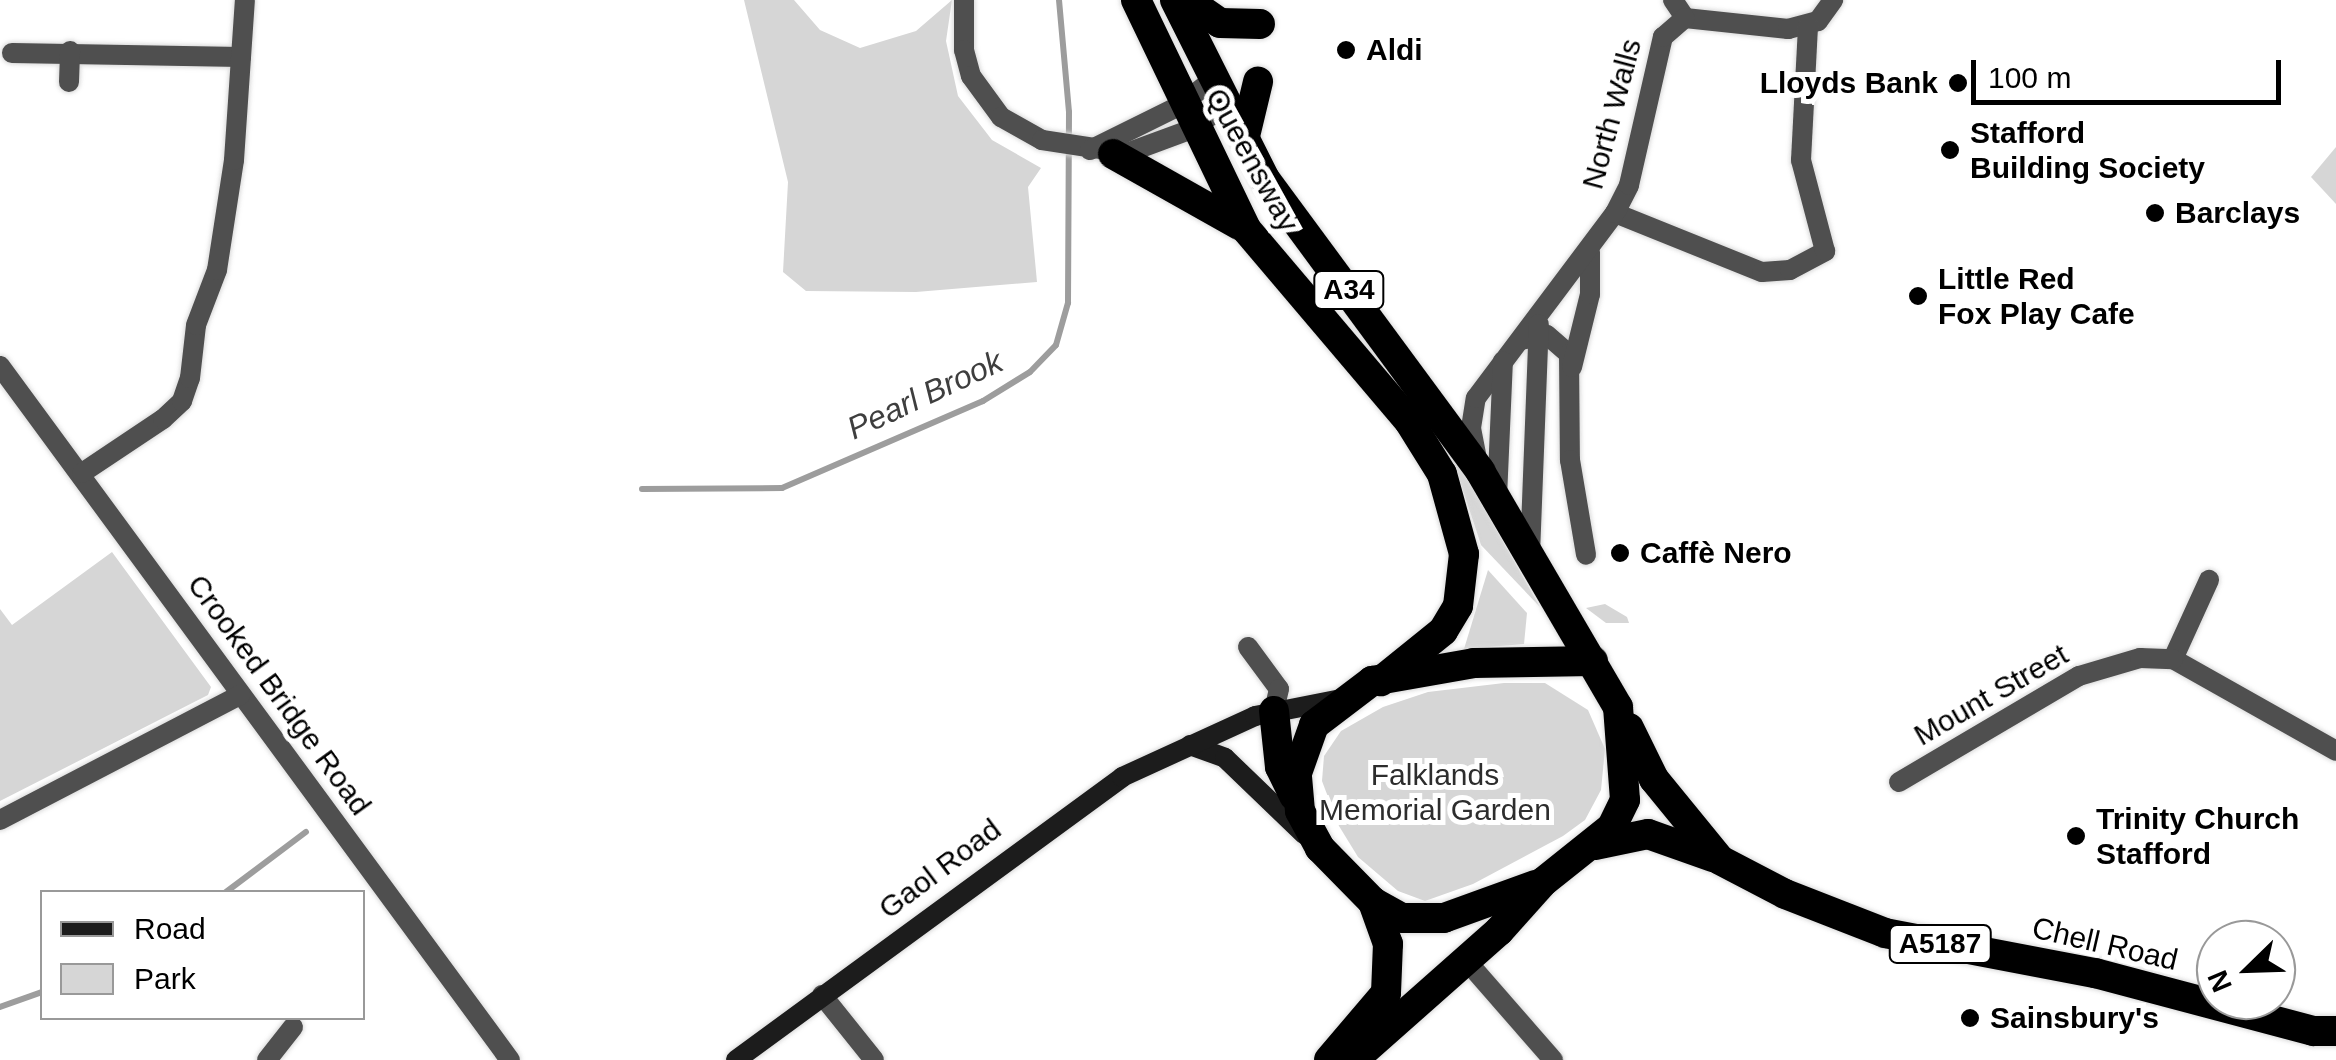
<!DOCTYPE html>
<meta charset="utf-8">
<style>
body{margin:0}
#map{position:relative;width:2336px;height:1060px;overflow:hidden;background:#fff;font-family:Arial,sans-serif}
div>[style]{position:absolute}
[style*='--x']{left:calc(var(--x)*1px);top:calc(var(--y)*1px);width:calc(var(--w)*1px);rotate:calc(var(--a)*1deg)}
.green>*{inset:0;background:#d6d6d6}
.stream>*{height:6px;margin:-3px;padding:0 3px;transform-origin:3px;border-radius:3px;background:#9d9d9d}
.roads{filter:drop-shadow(0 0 2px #dbdbdb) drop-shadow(0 0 2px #dbdbdb)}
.street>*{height:20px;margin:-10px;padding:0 10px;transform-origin:10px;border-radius:10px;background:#4f4f4f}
.secondary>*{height:20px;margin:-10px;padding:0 10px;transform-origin:10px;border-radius:10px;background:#1c1c1c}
.highway>*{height:30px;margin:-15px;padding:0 15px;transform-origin:15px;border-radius:15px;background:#000}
.dots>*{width:28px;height:28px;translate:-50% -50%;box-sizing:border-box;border:5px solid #fff;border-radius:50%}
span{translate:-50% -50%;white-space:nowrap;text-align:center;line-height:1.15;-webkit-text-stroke:10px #fff;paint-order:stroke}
.shield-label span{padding:2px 8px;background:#fff;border:2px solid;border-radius:8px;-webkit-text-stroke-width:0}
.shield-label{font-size:28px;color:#000;font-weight:700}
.poi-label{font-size:30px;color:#000;font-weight:700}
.left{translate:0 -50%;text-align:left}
.right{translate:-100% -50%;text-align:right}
.street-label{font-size:30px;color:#000}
.park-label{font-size:30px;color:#2d2d2d}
.water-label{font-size:32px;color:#3e3e3e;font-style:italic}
.legend{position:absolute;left:40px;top:890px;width:325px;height:130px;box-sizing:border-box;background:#fff;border:2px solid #999;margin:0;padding:12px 18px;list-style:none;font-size:30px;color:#000}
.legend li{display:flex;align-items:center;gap:20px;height:50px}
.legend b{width:50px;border:2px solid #999}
.north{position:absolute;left:2196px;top:920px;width:100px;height:100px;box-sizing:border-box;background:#fff;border:2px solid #999;border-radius:50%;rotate:247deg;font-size:28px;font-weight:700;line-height:40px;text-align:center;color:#000}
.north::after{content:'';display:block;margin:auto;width:35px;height:45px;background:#000;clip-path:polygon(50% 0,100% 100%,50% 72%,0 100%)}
.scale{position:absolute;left:1971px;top:60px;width:310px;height:45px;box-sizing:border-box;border:5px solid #000;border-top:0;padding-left:12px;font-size:30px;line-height:35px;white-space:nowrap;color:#000;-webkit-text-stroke:8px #fff;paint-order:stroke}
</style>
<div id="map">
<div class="green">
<i style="clip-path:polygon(744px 0,794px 0,820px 30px,860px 48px,916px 31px,952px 0,946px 41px,958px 96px,992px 140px,1041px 168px,1028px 187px,1037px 282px,916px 292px,806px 291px,783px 272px,788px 182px)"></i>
<i style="clip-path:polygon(2336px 147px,2336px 204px,2311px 177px)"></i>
<i style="clip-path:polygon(1448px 445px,1540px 607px,1481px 545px)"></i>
<i style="clip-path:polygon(112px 552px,211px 687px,208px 695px,0 801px,0 609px,12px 625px)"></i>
<i style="clip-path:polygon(1488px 570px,1527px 613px,1524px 644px,1464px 649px)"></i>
<i style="clip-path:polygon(1605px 604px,1627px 617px,1629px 623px,1606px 623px,1586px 608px)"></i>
<i style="clip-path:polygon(1504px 683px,1545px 683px,1588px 710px,1605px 749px,1601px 790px,1585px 820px,1563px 836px,1473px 884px,1425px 901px,1398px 891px,1358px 857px,1339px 826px,1322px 781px,1324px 756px,1341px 731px,1383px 707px,1428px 692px)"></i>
</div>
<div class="stream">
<i style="--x:642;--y:489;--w:140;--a:-0.4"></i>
<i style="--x:782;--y:488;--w:219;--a:-23.4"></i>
<i style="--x:983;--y:401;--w:55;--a:-31.7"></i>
<i style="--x:1030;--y:372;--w:37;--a:-46"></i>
<i style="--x:1056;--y:345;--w:44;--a:-74.1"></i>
<i style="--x:1068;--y:303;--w:191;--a:-89.7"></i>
<i style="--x:1069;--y:112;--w:112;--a:-95.1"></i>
<i style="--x:226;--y:892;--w:100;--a:-36.9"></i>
<i style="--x:0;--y:1007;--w:45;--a:-19.7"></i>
</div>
<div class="roads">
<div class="street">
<i style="--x:964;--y:0;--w:50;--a:90"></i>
<i style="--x:964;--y:50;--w:27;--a:75"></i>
<i style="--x:971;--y:76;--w:51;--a:53.8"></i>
<i style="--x:1001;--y:117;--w:47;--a:29.3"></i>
<i style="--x:1042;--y:140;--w:86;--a:8.7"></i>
<i style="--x:1127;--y:153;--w:69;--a:-20.3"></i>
<i style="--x:1192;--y:129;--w:43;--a:-35.5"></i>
<i style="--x:1673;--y:0;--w:22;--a:56"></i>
<i style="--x:1685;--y:18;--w:104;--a:6.1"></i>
<i style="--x:1788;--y:29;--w:31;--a:-15"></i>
<i style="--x:1818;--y:21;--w:26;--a:-54"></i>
<i style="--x:12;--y:53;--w:229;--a:1"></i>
<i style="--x:69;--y:82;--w:31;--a:-88"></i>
<i style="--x:1090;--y:150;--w:102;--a:-26.3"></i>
<i style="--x:1181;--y:105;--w:41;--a:-39.1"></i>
<i style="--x:1615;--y:213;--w:158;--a:21.9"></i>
<i style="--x:1762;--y:272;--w:28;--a:-4"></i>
<i style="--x:1790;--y:270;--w:40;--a:-28"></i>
<i style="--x:1825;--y:251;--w:94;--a:-104.8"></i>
<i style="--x:1801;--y:160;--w:134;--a:-87"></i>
<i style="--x:1521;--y:340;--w:26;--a:-11"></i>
<i style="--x:1547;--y:335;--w:29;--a:41"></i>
<i style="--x:1569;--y:354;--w:106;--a:89.5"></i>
<i style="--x:1570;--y:460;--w:96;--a:80.4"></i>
<i style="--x:0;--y:366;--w:861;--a:53.69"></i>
<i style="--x:1572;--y:367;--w:75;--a:-76.1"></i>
<i style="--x:1590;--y:294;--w:42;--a:-90"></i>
<i style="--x:1477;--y:459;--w:32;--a:-101"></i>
<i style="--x:1471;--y:428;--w:30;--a:-81"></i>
<i style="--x:1476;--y:398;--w:231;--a:-53.1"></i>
<i style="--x:1615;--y:213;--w:31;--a:-63"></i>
<i style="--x:1629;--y:185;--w:152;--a:-77.1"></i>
<i style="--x:1663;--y:37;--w:29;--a:-41"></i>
<i style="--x:82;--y:473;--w:97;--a:-33.7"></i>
<i style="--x:163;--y:419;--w:26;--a:-43"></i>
<i style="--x:182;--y:401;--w:24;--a:-71"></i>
<i style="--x:190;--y:378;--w:53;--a:-83.5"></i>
<i style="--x:196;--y:325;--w:59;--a:-69.1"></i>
<i style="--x:217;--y:270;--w:111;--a:-81.2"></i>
<i style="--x:234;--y:160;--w:160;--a:-86.1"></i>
<i style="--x:1497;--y:497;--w:136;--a:-87.5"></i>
<i style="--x:1530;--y:554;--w:230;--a:-87.8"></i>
<i style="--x:1248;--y:647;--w:52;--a:53.6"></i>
<i style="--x:1279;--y:689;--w:23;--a:103"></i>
<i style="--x:2173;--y:659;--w:187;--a:29.4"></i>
<i style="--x:2173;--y:659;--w:87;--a:-65.5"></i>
<i style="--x:1899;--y:782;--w:209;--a:-30.5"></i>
<i style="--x:2079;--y:676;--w:64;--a:-16.4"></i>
<i style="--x:2140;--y:658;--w:33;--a:2"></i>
<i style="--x:0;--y:820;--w:271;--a:-27.5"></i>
<i style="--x:1465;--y:959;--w:134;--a:48.9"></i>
<i style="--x:822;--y:995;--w:83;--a:51.3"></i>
<i style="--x:267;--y:1060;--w:42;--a:-51.8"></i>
</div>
<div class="secondary">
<i style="--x:1190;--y:745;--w:37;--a:20"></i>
<i style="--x:1225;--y:758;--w:110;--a:43.9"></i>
<i style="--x:736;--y:1060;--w:479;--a:-36.2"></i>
<i style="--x:1122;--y:777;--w:146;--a:-24.6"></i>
<i style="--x:1255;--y:716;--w:89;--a:-11.1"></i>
</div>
<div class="highway">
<i style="--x:1136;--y:0;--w:254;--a:64.3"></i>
<i style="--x:1246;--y:229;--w:252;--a:49.7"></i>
<i style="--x:1409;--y:421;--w:62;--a:58.1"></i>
<i style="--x:1442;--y:474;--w:83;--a:74.6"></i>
<i style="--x:1464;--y:554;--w:52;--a:96.6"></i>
<i style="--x:1458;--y:606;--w:29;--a:121"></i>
<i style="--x:1443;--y:631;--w:80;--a:141.1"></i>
<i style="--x:1175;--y:0;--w:200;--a:63.3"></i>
<i style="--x:1265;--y:179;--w:363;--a:53.6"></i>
<i style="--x:1480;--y:471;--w:273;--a:59.7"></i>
<i style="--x:1618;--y:707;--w:93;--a:85.7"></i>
<i style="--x:1625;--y:800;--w:30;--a:116"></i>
<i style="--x:1612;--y:827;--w:88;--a:141.4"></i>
<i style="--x:1543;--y:882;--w:66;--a:131.9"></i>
<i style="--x:1499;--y:931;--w:195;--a:138.5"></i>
<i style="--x:1187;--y:0;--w:40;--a:34.9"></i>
<i style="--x:1220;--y:23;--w:40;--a:1.4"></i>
<i style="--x:1245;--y:136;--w:56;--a:-76.5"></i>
<i style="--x:1113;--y:154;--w:145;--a:29.4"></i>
<i style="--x:1274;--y:711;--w:56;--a:83.9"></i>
<i style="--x:1280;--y:767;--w:32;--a:64"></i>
<i style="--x:1629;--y:728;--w:57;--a:63.9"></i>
<i style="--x:1654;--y:779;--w:104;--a:50.8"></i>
<i style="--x:1720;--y:860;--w:73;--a:27.6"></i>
<i style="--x:1785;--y:894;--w:107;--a:21.3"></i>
<i style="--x:1885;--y:933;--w:214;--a:10.8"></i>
<i style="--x:2095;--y:973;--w:226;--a:14.9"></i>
<i style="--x:2313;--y:1031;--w:23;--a:0"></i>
<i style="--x:1595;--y:845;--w:54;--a:-11.7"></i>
<i style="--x:1648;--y:834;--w:69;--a:19.5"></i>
<i style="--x:1535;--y:885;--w:97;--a:160.1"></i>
<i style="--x:1444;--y:918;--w:42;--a:180"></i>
<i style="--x:1402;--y:918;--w:33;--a:-151"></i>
<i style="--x:1373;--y:902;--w:76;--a:-134.5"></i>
<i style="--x:1320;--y:848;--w:42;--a:-118.4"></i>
<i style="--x:1300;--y:811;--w:38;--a:-95"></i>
<i style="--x:1297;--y:773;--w:51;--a:-70.5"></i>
<i style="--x:1314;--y:725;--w:73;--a:-37.2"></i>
<i style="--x:1372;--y:681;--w:104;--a:-10"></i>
<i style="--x:1474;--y:663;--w:119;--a:-1"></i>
<i style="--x:1329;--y:1060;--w:88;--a:-49.6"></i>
<i style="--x:1386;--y:993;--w:49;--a:-87.7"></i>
<i style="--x:1388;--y:944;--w:45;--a:-109.7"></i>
</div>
</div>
<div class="dots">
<i style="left:1346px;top:50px;background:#000"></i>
<i style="left:1958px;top:83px;background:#000"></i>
<i style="left:1950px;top:150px;background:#000"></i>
<i style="left:2155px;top:213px;background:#000"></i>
<i style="left:1918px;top:296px;background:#000"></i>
<i style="left:1620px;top:553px;background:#000"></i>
<i style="left:2076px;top:836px;background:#000"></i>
<i style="left:1970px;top:1018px;background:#000"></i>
</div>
<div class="shield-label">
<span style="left:1349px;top:290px">A34</span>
<span style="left:1940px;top:944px">A5187</span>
</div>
<div class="poi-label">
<span class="left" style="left:1366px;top:50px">Aldi</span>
<span class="right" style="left:1938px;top:83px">Lloyds Bank</span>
<span class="left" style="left:1970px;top:150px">Stafford<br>Building Society</span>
<span class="left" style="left:2175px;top:213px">Barclays</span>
<span class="left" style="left:1938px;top:296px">Little Red<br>Fox Play Cafe</span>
<span class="left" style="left:1640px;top:553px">Caffè Nero</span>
<span class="left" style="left:2096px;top:836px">Trinity Church<br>Stafford</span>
<span class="left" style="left:1990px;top:1018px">Sainsbury's</span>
</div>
<div class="street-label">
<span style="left:1612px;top:114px;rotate:-75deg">North Walls</span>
<span style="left:1252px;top:160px;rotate:61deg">Queensway</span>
<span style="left:279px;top:695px;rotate:54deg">Crooked Bridge Road</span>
<span style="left:1991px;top:695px;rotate:-30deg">Mount Street</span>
<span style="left:940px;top:869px;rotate:-37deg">Gaol Road</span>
<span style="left:2105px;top:944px;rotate:13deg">Chell Road</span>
</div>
<div class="park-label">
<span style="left:1435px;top:792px">Falklands<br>Memorial Garden</span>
</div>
<div class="water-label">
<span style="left:925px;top:395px;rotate:-25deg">Pearl Brook</span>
</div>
<ul class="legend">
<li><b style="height:12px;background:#1c1c1c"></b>Road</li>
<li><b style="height:28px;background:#d6d6d6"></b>Park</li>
</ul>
<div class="north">N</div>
<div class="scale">100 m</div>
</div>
